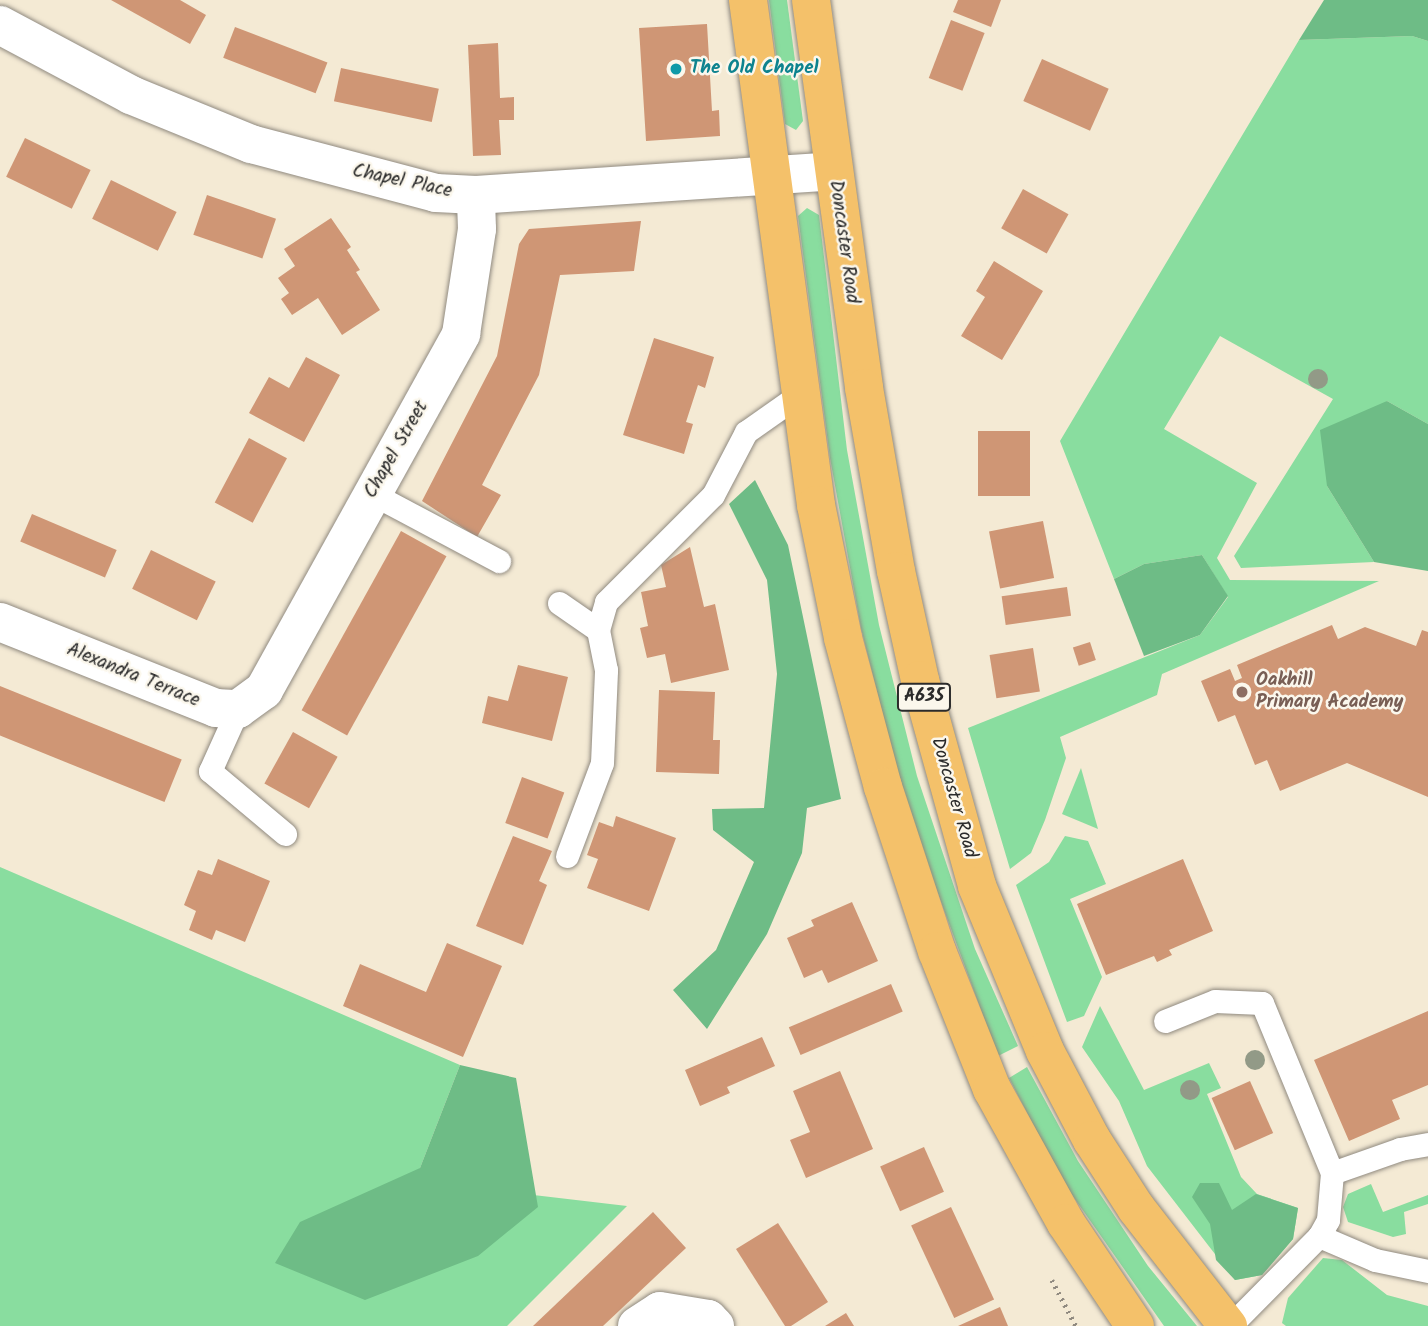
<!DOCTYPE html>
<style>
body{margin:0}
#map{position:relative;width:1428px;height:1326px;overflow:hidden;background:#f4ead4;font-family:Kalam,sans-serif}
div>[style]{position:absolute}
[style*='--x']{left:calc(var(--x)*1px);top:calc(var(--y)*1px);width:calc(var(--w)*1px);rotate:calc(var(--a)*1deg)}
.green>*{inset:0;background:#89dd9f}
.forest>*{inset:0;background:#6ebc86}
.building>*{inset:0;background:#cf9675;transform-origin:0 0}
.path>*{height:4.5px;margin-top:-2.25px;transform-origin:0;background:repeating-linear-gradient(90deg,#908a80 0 2px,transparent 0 7px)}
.roads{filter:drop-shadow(0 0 2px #908a80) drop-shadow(0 0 2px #908a80)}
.service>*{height:23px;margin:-11.5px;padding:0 11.5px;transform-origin:11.5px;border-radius:11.5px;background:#fff}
.minor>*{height:38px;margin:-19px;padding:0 19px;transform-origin:19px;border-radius:19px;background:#fff}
.trunk>*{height:38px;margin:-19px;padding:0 19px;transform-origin:19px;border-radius:19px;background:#f4c16a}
.trees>*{width:20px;height:20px;margin:-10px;border-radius:50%;background:#929a87}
.dots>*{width:19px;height:19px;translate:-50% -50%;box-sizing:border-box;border:4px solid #fbf7ec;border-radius:50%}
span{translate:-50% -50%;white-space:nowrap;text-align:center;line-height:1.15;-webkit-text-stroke:5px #fbf7ec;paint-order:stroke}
.shield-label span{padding:2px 5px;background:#fbf7ec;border:2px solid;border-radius:5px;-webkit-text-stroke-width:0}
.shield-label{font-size:18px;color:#2b2b2b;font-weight:700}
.culture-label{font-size:19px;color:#0d838f;font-weight:700}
.left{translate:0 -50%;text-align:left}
.street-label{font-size:19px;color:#2b2b2b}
.education-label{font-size:19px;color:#785e54;font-weight:700}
</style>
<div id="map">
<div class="green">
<i style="clip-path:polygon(769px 0,787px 0,803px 121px,796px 130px,785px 124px)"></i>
<i style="clip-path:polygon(1412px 36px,1428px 41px,1428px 424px,1387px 401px,1327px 486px,1374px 562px,1241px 568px,1234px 556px,1333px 399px,1220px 336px,1164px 429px,1257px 483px,1217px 558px,1230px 580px,1379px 581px,1162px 674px,1157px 695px,1060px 737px,1066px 758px,1045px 820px,1031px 853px,1010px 869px,968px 728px,1200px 635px,1228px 597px,1202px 555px,1144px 564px,1114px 579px,1060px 441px,1299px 40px)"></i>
<i style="clip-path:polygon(807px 208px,819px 215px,847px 450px,879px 625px,917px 776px,975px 949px,1018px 1046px,998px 1056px,906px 807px,861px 628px,830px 458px,798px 216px)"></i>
<i style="clip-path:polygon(1081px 768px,1098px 829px,1062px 814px)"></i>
<i style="clip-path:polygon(1065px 836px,1088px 841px,1106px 884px,1070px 899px,1102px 977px,1084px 1016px,1067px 1022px,1016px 885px,1049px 862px)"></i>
<i style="clip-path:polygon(0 867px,460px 1065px,415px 1181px,627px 1206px,507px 1326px,0 1326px)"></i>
<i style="clip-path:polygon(1100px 1006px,1144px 1090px,1209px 1063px,1221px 1088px,1207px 1094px,1241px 1177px,1257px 1194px,1298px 1208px,1293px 1239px,1262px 1275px,1235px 1280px,1147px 1166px,1119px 1101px,1082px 1047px)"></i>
<i style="clip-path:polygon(1027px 1067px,1078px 1161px,1148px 1266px,1197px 1326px,1164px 1326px,1063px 1182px,1009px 1078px)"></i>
<i style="clip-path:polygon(1371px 1184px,1383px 1212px,1428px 1195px,1428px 1204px,1404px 1212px,1406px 1234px,1393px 1237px,1348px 1222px,1343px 1207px,1348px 1194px)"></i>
<i style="clip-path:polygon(1323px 1258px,1342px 1260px,1387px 1295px,1428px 1306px,1428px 1326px,1286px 1326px,1282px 1323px,1288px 1298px)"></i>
</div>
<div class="forest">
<i style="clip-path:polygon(1324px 0,1428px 0,1428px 41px,1412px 36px,1299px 40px)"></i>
<i style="clip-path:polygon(1387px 401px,1428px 424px,1428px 571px,1374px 562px,1327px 486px,1320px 430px)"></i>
<i style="clip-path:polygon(755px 480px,788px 545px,841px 799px,807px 808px,802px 853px,767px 934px,707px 1029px,673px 990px,716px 950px,754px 862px,713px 830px,712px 809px,764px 808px,777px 674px,767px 580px,729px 504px)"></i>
<i style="clip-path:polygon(1202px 555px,1228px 596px,1200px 635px,1144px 656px,1114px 579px,1144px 564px)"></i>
<i style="clip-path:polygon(460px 1065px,516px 1078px,538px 1207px,478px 1256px,365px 1300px,275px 1263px,300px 1222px,420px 1168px)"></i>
<i style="clip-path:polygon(1200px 1183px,1219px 1183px,1232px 1210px,1256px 1194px,1298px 1208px,1293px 1239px,1262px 1275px,1235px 1280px,1216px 1260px,1210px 1224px,1192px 1197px)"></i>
</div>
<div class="building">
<i style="clip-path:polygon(111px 0,180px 0,206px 15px,190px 44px)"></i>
<i style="clip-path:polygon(958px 0,1001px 0,991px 27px,953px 12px)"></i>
<i style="left:951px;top:20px;width:36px;height:62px;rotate:21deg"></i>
<i style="clip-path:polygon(707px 24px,712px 111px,719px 110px,720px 136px,646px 141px,639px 28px)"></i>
<i style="left:235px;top:27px;width:99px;height:33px;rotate:21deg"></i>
<i style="clip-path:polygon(498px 43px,500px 98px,514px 97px,514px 120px,499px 120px,501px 155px,473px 156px,468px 45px)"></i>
<i style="left:1042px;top:59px;width:73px;height:46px;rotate:24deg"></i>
<i style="left:341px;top:68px;width:100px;height:34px;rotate:12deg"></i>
<i style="left:25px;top:138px;width:73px;height:43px;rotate:26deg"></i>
<i style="left:111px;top:180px;width:73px;height:43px;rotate:26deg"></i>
<i style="left:1023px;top:189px;width:52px;height:45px;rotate:29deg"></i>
<i style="left:207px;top:195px;width:73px;height:42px;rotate:19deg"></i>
<i style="clip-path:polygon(331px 218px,351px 247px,347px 250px,360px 270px,356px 272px,380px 310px,342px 335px,318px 298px,292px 315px,281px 299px,289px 293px,278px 278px,295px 266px,284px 249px)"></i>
<i style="clip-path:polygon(641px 221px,634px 271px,560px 275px,539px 375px,482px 485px,501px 495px,477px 537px,422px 501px,497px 356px,519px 244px,529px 229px)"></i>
<i style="clip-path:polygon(994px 261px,1043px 291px,1002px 360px,961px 336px,985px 297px,976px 291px)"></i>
<i style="clip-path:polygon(654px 338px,714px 357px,705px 388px,698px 385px,686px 422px,693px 424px,684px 454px,623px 435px)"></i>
<i style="clip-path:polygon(306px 357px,340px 375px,304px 442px,249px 413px,269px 377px,289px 388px)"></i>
<i style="left:1030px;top:431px;width:65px;height:52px;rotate:90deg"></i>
<i style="left:249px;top:438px;width:43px;height:73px;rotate:28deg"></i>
<i style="left:32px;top:514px;width:92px;height:30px;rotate:23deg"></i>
<i style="left:1043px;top:521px;width:58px;height:55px;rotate:79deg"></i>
<i style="left:401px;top:531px;width:52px;height:205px;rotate:29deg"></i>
<i style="clip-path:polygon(690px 547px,704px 607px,715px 604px,729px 670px,671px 683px,665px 654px,647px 658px,640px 628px,648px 626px,641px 592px,666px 587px,661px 565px)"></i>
<i style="left:151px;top:550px;width:72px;height:43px;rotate:26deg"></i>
<i style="left:1067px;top:587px;width:29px;height:66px;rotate:82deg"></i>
<i style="clip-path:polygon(1332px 625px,1338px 639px,1365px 627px,1416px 646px,1422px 630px,1428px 632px,1428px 797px,1347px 763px,1280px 791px,1267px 760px,1255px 765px,1235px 715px,1218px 722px,1201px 681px,1230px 669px,1235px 681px,1242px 678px,1237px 665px)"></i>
<i style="left:1090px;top:642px;width:19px;height:18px;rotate:72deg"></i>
<i style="left:1033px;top:648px;width:44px;height:44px;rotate:81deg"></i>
<i style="clip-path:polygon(518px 665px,568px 677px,552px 741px,482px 723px,488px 696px,508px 701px)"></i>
<i style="left:0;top:686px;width:196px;height:46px;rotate:22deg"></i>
<i style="clip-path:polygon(659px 690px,715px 692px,713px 740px,720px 740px,719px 774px,656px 772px)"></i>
<i style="left:293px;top:732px;width:51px;height:59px;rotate:29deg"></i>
<i style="left:522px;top:777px;width:45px;height:49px;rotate:20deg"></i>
<i style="clip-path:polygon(616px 816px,676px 838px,649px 911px,587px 888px,598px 859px,587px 855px,599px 822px,613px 827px)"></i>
<i style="clip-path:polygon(513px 836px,552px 851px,539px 881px,547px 885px,523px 945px,476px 926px)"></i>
<i style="clip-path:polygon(218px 859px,270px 881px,245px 942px,216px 930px,212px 940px,189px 930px,196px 911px,184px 905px,198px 870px,212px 875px)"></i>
<i style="clip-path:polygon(1183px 859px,1213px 931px,1169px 950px,1172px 955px,1157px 962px,1154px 956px,1106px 975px,1077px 904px)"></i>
<i style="clip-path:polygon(852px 902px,878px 961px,828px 983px,822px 970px,804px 978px,787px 938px,814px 926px,811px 920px)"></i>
<i style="clip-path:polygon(447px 943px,502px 966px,463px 1057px,343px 1006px,360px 964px,426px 992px)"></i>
<i style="left:891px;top:984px;width:30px;height:111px;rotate:67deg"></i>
<i style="clip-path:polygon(1428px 1011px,1428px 1085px,1392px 1100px,1400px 1119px,1349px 1141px,1314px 1060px)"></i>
<i style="clip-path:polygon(762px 1037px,775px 1066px,727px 1087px,730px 1093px,700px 1106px,685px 1070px)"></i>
<i style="clip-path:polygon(840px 1071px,873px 1149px,806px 1178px,790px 1140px,810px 1132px,793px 1091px)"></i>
<i style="left:1250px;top:1081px;width:57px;height:42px;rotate:66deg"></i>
<i style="left:924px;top:1147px;width:49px;height:48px;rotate:66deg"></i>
<i style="left:951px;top:1207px;width:102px;height:44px;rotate:65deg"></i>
<i style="clip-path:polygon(653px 1212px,686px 1248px,603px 1326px,533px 1326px)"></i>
<i style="clip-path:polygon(778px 1223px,828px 1302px,791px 1326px,785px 1326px,736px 1249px)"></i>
<i style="clip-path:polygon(1000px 1307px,1008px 1326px,958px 1326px)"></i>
<i style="clip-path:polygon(846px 1313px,854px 1326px,825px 1326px)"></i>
</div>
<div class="path">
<i style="--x:1052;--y:1280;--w:52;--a:62.4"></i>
</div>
<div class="roads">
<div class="service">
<i style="--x:371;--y:493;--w:145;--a:28"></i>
<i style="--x:559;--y:603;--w:47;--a:34.7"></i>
<i style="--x:238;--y:709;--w:68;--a:114.3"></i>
<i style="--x:210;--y:771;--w:98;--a:40"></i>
<i style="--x:567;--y:856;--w:99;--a:-69.4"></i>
<i style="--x:602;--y:763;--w:93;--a:-87.5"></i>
<i style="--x:606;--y:670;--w:41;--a:-101.3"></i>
<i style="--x:598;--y:630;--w:29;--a:-74"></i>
<i style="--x:606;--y:602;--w:151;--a:-45"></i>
<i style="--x:713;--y:495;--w:71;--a:-62.4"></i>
<i style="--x:746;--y:432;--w:66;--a:-35.1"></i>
<i style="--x:1165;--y:1021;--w:54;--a:-21.8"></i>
<i style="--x:1215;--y:1001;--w:47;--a:2.4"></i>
<i style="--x:1262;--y:1003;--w:184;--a:67.6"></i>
<i style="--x:1332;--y:1173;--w:47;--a:94.9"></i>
<i style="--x:1328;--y:1220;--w:18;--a:119"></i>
<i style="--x:1319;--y:1236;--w:127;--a:134.7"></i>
<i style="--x:1332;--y:1173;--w:72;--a:-19.4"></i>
<i style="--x:1400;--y:1149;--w:28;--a:-10"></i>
<i style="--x:1319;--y:1236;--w:61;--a:23.2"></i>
<i style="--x:1375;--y:1260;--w:54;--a:11.7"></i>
</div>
<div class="minor">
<i style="--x:0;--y:25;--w:149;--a:28.1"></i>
<i style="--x:131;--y:95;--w:130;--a:22.2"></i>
<i style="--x:251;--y:144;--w:191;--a:14.8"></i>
<i style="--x:436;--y:193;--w:40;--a:2.9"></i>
<i style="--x:476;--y:195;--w:358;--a:-3.8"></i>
<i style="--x:0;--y:622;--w:232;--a:21.7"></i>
<i style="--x:216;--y:708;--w:22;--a:3"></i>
<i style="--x:238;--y:709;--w:32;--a:-36"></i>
<i style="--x:264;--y:690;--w:407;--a:-61"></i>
<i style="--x:461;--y:334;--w:106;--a:-81.3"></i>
<i style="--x:477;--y:229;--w:34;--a:-92"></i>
<i style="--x:637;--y:1326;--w:27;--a:-33"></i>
<i style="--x:660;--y:1311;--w:49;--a:9.5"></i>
<i style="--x:708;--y:1319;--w:10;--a:45"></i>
</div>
<div class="trunk">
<i style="--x:748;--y:0;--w:510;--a:82.33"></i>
<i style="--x:816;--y:505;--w:136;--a:78.5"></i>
<i style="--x:843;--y:638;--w:154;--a:75"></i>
<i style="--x:883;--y:787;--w:173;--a:71.8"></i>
<i style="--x:937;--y:951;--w:149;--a:68.3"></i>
<i style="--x:992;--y:1089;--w:153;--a:61.1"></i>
<i style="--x:1066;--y:1223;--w:124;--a:56.2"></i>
<i style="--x:811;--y:0;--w:392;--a:82.2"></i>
<i style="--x:864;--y:388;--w:186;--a:80.1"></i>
<i style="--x:896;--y:571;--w:112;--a:77.6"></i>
<i style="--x:920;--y:680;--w:214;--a:74.5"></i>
<i style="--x:977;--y:886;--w:178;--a:67.6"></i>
<i style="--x:1045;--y:1051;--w:101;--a:62.2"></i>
<i style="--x:1092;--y:1140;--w:81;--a:57.1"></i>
<i style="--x:1136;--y:1208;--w:150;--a:52.1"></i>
</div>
</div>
<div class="trees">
<i style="left:1318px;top:379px"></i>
<i style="left:1255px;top:1060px"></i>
<i style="left:1190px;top:1090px"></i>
</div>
<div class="dots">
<i style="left:676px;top:69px;background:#0f9aa8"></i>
<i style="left:1242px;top:692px;background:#8d6e63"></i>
</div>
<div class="shield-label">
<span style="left:924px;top:697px">A635</span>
</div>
<div class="culture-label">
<span class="left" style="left:690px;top:69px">The Old Chapel</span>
</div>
<div class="street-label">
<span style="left:402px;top:182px;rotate:12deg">Chapel Place</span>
<span style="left:843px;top:242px;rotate:82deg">Doncaster Road</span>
<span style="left:397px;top:450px;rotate:-60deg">Chapel Street</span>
<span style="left:133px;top:676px;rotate:22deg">Alexandra Terrace</span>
<span style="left:953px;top:798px;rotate:74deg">Doncaster Road</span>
</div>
<div class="education-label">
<span class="left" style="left:1256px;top:692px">Oakhill<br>Primary Academy</span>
</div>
</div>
